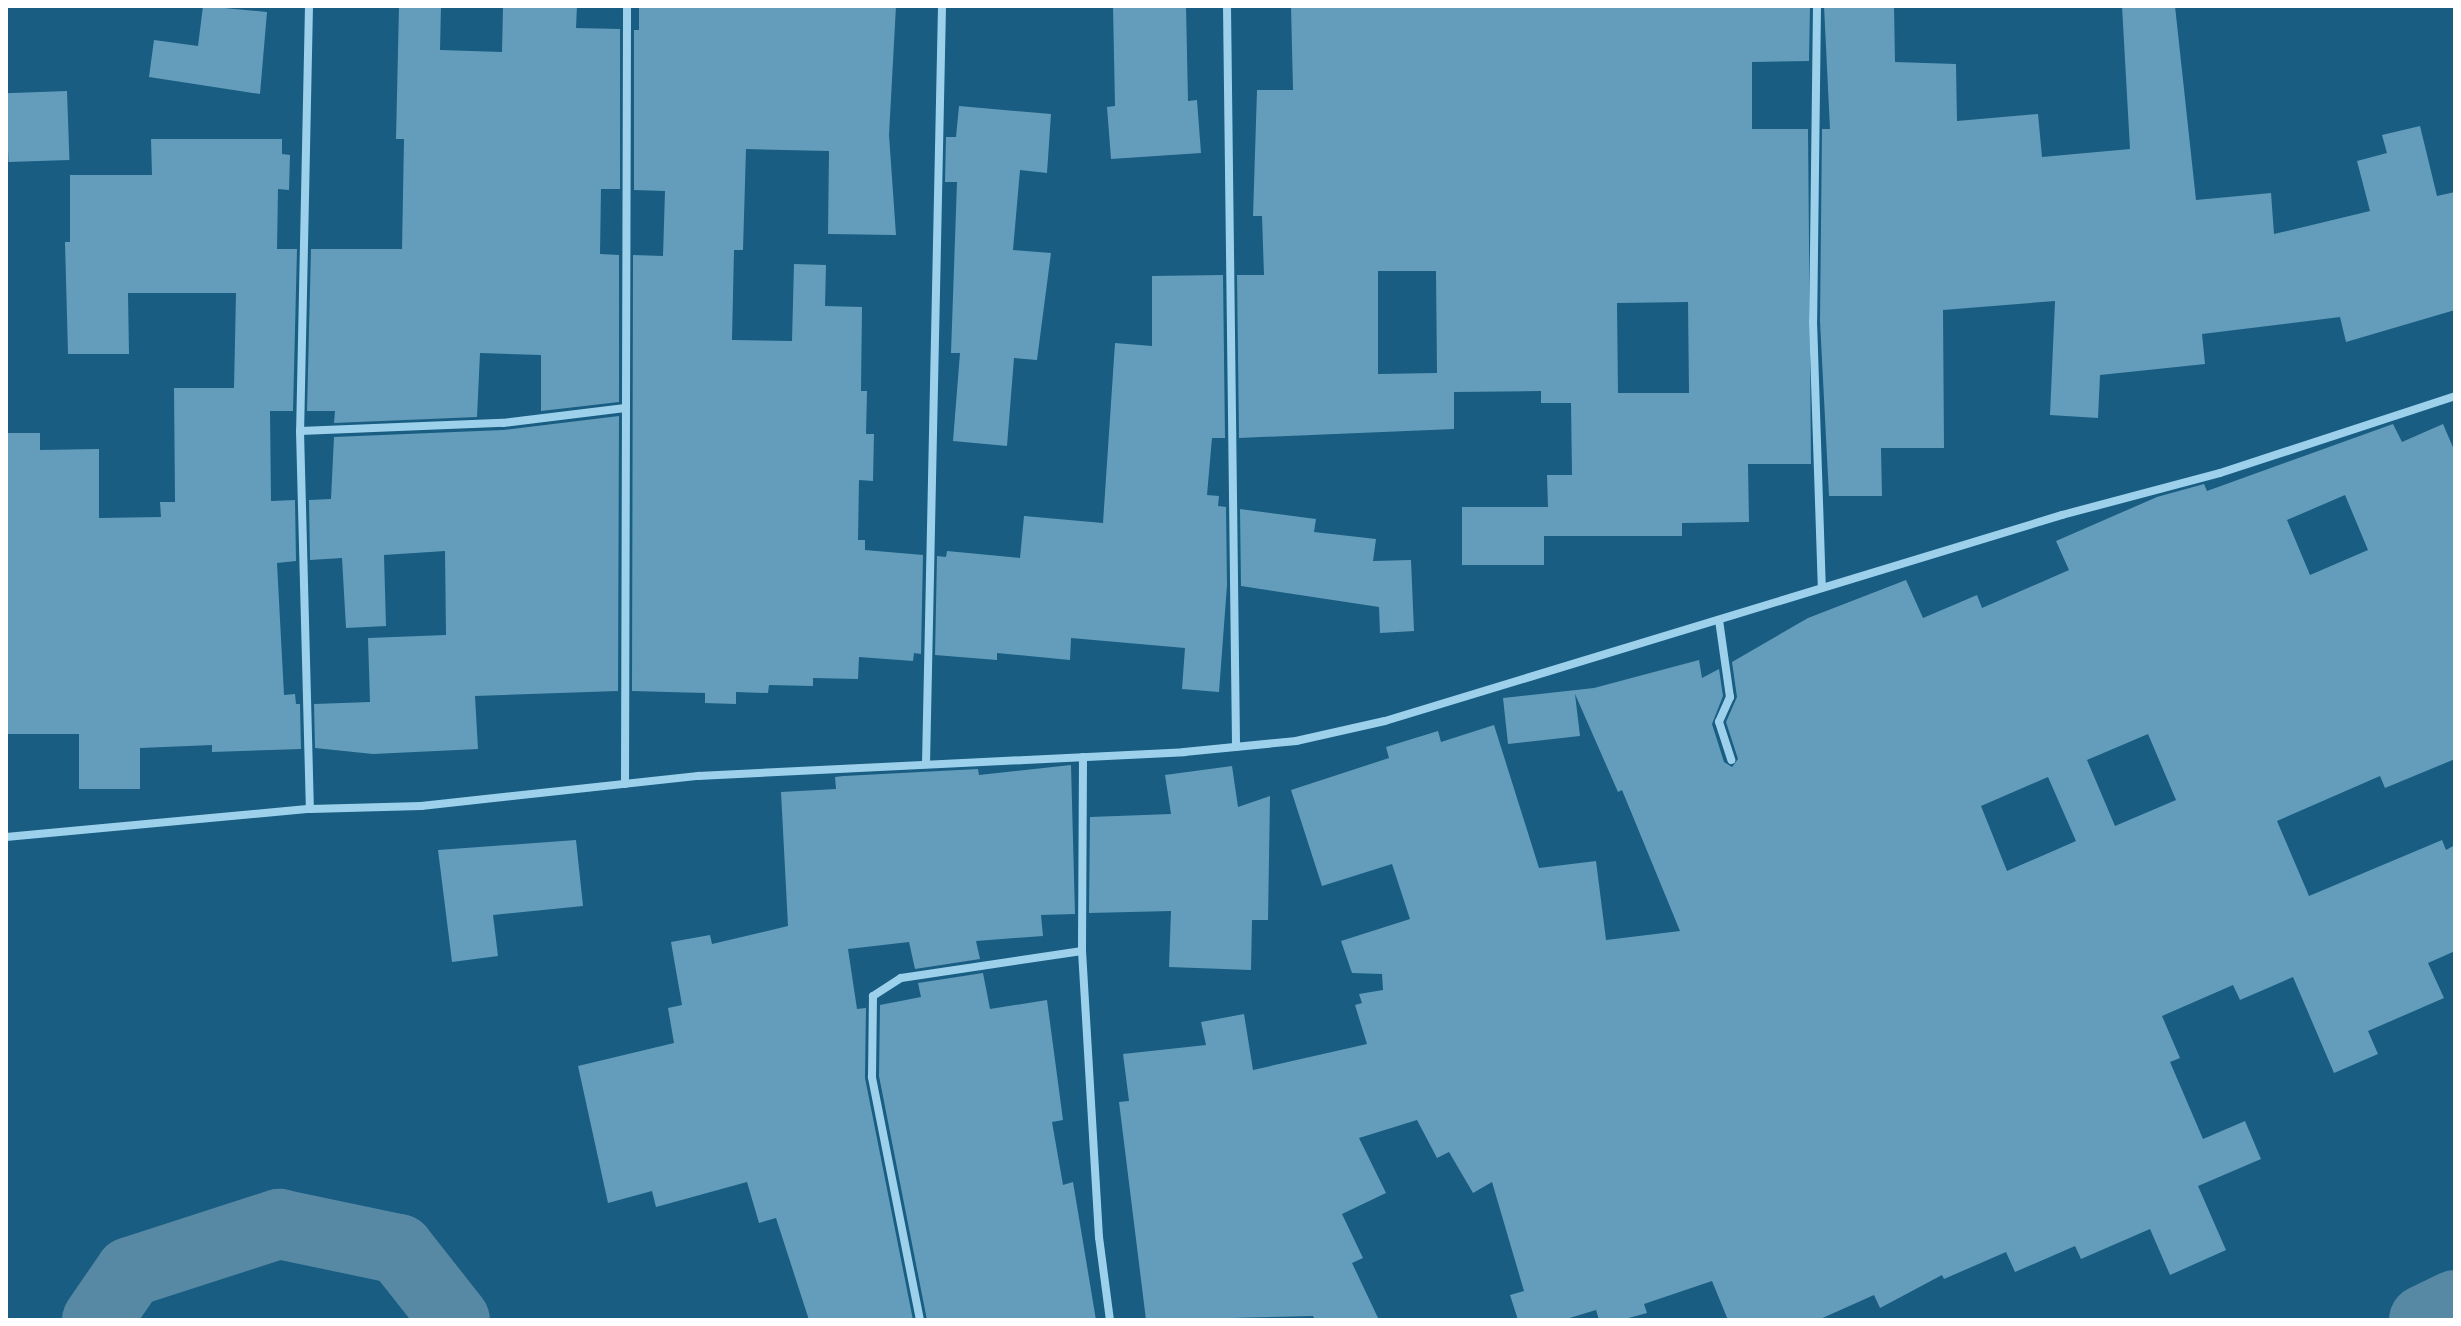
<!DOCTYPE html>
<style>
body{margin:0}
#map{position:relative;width:2461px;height:1326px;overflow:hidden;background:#195d82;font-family:"Work Sans",sans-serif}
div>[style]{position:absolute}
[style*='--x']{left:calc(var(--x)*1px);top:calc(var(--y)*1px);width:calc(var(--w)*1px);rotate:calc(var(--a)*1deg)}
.river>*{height:70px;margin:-35px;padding:0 35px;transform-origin:35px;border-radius:35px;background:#5789a5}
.building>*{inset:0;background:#639dbb;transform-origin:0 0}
.street>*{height:8px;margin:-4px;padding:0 4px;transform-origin:4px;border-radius:4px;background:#9dd1eb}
span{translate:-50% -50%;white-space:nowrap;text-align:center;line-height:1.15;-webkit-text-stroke:8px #195d82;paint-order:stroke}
.frame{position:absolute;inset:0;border:8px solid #fff;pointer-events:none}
</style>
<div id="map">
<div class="river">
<i style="--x:97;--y:1320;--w:58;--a:-55.5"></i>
<i style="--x:130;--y:1272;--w:157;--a:-17.9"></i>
<i style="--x:279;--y:1224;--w:123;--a:11.8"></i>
<i style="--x:399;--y:1249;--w:90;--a:51.7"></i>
<i style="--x:2424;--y:1320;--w:34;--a:-26"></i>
</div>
<div class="building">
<i style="clip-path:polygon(203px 6px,267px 12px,260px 94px,149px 77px,154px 40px,198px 46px)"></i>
<i style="clip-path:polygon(399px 6px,441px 6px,440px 50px,502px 52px,503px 6px,577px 6px,576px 28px,620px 29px,620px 189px,601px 189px,600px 254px,619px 255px,619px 402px,541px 411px,541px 355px,480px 353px,477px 417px,334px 423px,335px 411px,307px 411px,311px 249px,402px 249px,404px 139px,396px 139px)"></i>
<i style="clip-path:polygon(896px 6px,889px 135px,896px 235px,828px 234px,829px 151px,746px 149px,743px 250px,734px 250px,732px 340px,792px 341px,794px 264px,826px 265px,825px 306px,862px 307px,861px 391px,867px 391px,866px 434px,874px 434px,873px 481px,859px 480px,858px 540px,865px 540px,865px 550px,923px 555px,921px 654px,914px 653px,913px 661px,859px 657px,858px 679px,813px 678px,813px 686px,769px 685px,768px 693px,736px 692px,736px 704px,705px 703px,705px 693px,632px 691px,633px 255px,663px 256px,665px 191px,634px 190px,634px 30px,639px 30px,639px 8px)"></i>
<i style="clip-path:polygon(1113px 6px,1186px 6px,1188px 101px,1197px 100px,1201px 153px,1111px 159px,1107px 107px,1115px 106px)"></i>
<i style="clip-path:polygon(evenodd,1291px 6px,1810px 6px,1809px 61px,1752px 62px,1752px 129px,1808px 129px,1811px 464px,1748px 464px,1749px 522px,1682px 523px,1682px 536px,1544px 536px,1544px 565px,1462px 565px,1462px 507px,1548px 507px,1547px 475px,1572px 475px,1571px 403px,1541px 403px,1541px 391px,1454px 392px,1454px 429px,1239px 438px,1237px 275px,1264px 275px,1262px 216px,1253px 216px,1257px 90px,1293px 90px,1291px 6px,1378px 271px,1436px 271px,1437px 373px,1378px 374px,1378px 271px,1291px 6px,1688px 302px,1689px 393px,1618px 393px,1617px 303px,1688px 302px)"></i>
<i style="clip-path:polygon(1824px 6px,1894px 6px,1895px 62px,1956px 64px,1957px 121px,2038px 114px,2042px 157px,2130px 149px,2122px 6px,2175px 6px,2196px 200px,2271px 193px,2274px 234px,2370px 211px,2357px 161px,2387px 153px,2382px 135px,2420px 126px,2437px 196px,2455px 192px,2455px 310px,2346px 342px,2340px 317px,2202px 334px,2205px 364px,2100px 375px,2098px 418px,2050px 415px,2055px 301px,1943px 310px,1944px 448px,1881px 448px,1882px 496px,1829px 496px,1820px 321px,1822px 129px,1830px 129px)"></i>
<i style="left:67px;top:91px;width:69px;height:61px;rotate:88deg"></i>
<i style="clip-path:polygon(959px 106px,1051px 114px,1047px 173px,1020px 170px,1013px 250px,1051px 253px,1037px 360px,1014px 358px,1007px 446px,953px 441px,960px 353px,951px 353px,957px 182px,945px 182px,946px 137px,956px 137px)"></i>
<i style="clip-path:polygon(151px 139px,282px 139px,282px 154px,290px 155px,289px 190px,278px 189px,277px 249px,297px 249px,293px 411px,270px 411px,271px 501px,295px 500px,296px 561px,277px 563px,284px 695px,295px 694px,296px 704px,300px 704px,301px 749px,212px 752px,212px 745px,140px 748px,140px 789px,79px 789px,79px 734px,6px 734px,6px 433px,40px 433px,40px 450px,99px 449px,99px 518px,161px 517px,160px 502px,175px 502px,174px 388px,234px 388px,236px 293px,128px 293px,129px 354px,68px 354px,65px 242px,70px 242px,70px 175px,152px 175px)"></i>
<i style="clip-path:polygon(1223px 275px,1225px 438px,1212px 438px,1207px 495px,1219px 496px,1218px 506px,1226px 507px,1227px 585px,1219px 692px,1182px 689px,1185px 648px,1071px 638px,1070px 660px,997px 653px,997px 660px,935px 655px,937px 556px,946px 557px,947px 551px,1020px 558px,1024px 516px,1103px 523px,1115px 343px,1152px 346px,1152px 276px)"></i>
<i style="clip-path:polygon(619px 416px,618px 691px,475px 696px,478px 749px,373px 754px,315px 748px,314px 704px,370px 702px,368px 638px,446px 635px,445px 551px,384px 555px,386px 626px,346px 628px,342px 558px,310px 560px,309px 500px,331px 499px,334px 437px,503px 430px)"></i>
<i style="clip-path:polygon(evenodd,2393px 424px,2402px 442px,2443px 424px,2455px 452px,2455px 759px,2385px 788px,2380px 776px,2277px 821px,2309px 896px,2442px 840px,2446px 850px,2455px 845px,2455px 951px,2428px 963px,2444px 998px,2368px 1031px,2378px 1054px,2334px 1073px,2293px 977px,2240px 1000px,2233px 985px,2162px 1016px,2180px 1058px,2170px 1062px,2203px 1139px,2245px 1121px,2261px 1159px,2198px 1186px,2226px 1250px,2170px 1275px,2150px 1229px,2081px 1259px,2075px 1246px,2015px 1272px,2006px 1252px,1944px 1279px,1942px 1275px,1880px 1308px,1874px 1295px,1818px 1320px,1728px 1320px,1712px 1281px,1644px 1304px,1647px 1313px,1621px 1320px,1599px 1320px,1596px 1310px,1563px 1320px,1518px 1320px,1510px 1295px,1524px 1291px,1492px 1182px,1473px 1193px,1449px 1152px,1437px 1158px,1417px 1120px,1359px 1138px,1386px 1193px,1342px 1214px,1363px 1258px,1352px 1263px,1379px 1320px,1315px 1320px,1313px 1316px,1146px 1320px,1119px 1102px,1129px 1101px,1123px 1054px,1206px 1045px,1201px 1022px,1244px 1014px,1253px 1070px,1367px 1044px,1355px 1005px,1362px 1003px,1359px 994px,1383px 990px,1382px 974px,1352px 973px,1341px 941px,1410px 919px,1392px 864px,1322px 886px,1291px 790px,1389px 758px,1386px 747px,1438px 731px,1441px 742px,1494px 725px,1539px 868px,1596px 861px,1606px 940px,1680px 931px,1622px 790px,1618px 792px,1575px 694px,1580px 736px,1508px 744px,1503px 698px,1594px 688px,1699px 660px,1702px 678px,1719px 669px,1723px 696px,1712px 724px,1724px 762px,1732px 767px,1738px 759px,1726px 722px,1737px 697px,1732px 662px,1808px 618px,1906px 580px,1923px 618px,1977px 595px,1982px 608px,2069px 570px,2056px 541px,2157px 497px,2204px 484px,2207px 491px,2393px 424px,2345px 495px,2368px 550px,2310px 575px,2287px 520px,2345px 495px,2393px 424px,2148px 734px,2176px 800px,2115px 826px,2087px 760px,2148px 734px,2393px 424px,2048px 777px,2076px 841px,2007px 871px,1981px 806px,2048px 777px)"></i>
<i style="clip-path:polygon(1240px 509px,1316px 519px,1314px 532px,1376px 539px,1373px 561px,1411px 560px,1414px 631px,1380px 633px,1379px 607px,1241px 586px)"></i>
<i style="clip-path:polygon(1071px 765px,1075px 914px,1041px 915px,1043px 936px,976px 941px,980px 959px,915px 969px,909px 942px,848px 949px,857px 1009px,866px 1008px,865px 1078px,913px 1320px,809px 1320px,776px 1218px,759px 1223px,747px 1182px,656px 1207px,652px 1191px,608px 1203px,578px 1066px,674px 1043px,668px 1008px,682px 1005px,671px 942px,710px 935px,712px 944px,788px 926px,781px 792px,836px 789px,835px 777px,844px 776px,978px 769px,979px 775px)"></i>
<i style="clip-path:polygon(1232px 766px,1238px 807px,1270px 796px,1268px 920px,1252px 920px,1251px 970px,1169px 967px,1171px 911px,1089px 913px,1090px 817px,1171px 814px,1165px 775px)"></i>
<i style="clip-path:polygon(576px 840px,583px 906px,493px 915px,498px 956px,452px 962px,438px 850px)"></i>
<i style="clip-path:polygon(983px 973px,990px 1009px,1047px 1000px,1063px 1120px,1052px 1122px,1063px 1185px,1073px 1182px,1096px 1320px,927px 1320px,879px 1076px,880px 1005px,921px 997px,918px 983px)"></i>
</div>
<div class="street">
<i style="--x:309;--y:6;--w:425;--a:91.2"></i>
<i style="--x:300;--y:431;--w:378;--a:88.5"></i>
<i style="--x:1227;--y:6;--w:741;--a:89.3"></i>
<i style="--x:1817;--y:6;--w:315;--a:90.7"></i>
<i style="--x:1813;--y:321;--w:267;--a:88.1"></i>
<i style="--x:300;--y:431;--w:203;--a:-2.3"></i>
<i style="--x:503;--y:423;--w:123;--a:-7"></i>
<i style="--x:1719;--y:620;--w:78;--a:81.9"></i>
<i style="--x:1730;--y:697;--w:27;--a:114"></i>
<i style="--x:1719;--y:722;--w:40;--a:72"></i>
<i style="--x:1083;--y:757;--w:194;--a:90.3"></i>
<i style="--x:1082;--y:951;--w:287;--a:86.6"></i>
<i style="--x:1099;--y:1237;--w:84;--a:82.5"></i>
<i style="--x:926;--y:764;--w:758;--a:-88.79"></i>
<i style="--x:625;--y:784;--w:778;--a:-89.85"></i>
<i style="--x:6;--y:837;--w:305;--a:-5.3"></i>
<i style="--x:310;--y:809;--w:111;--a:-1.5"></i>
<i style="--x:421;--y:806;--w:279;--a:-6.2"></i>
<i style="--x:698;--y:776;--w:487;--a:-2.8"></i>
<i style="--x:1184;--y:752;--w:113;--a:-5.6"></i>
<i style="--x:1296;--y:741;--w:91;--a:-12.7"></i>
<i style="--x:1385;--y:721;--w:708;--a:-16.92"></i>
<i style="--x:2062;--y:515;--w:163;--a:-14.9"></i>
<i style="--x:2220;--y:473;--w:247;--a:-18.1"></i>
<i style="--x:920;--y:1320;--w:248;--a:-101.2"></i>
<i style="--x:872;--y:1077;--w:81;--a:-89.3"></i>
<i style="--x:873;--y:996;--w:33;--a:-33"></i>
<i style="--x:901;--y:978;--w:183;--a:-8.5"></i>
</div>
<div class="frame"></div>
</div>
